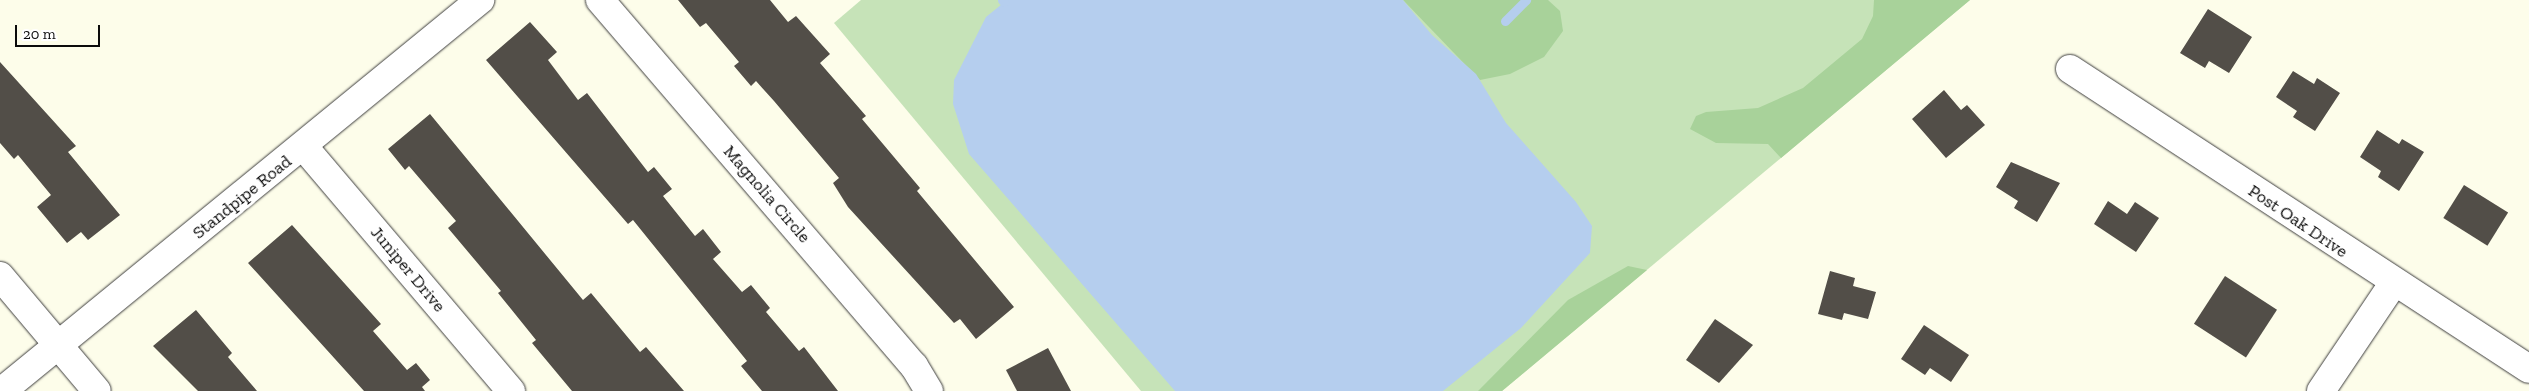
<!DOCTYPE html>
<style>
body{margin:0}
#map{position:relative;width:2529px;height:391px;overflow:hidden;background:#fdfdea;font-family:"Zilla Slab",serif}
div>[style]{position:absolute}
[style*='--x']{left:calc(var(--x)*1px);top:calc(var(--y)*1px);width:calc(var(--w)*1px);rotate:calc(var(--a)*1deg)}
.green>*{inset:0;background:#c6e3b8}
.forest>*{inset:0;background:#a8d29a}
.water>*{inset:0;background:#b5ceee}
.stream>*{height:9px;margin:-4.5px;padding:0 4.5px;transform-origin:4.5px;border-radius:4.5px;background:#b5ceee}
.building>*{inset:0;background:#524e48;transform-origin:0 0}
.roads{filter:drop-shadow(0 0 1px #3e3e3e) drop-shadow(0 0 1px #3e3e3e)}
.minor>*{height:28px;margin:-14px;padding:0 14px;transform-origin:14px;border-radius:14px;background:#fff}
span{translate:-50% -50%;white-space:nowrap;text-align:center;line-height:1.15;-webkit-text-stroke:5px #fff;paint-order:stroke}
.street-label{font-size:18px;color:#0b0b0b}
.scale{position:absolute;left:15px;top:25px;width:85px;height:22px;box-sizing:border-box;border:2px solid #0b0b0b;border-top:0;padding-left:6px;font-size:15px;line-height:18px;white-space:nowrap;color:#0b0b0b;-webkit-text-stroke:4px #fff;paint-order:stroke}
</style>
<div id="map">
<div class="green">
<i style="clip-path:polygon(861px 0,1970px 0,1502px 391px,1141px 391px,834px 23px)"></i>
</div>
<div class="forest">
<i style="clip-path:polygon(1403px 0,1548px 0,1560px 11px,1563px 31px,1544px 57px,1510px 74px,1480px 80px)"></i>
<i style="clip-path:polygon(1874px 0,1970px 0,1781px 158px,1768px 144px,1716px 143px,1690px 129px,1696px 116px,1706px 112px,1758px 108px,1803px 88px,1862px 39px,1873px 16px)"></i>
<i style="clip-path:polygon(1628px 266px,1647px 270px,1502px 391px,1478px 391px,1568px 300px)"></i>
</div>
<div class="water">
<i style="clip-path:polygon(1007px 0,1403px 0,1432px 35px,1476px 74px,1506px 123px,1576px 202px,1592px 226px,1590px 253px,1521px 328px,1443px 391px,1175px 391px,969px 154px,953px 104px,954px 80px,986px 17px)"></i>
</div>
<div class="stream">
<i style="--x:1002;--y:0;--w:3;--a:45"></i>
<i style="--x:1505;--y:21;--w:30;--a:-45"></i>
</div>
<div class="building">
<i style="clip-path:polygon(678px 0,770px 0,788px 22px,796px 16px,830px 54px,820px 63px,866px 116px,862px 119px,920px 188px,917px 191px,1014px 307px,976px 339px,960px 319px,954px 323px,848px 207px,833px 183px,839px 178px,774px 101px,756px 81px,751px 86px,734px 66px,739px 62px,706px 23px,700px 27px)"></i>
<i style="clip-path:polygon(2208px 9px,2252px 37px,2229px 73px,2209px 61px,2205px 68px,2180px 53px)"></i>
<i style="clip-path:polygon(530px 22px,557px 52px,548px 60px,578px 100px,587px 93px,648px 172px,654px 167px,672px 189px,663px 196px,695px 236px,703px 229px,721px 252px,713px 259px,742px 292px,751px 285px,770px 308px,766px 312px,799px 351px,804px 347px,838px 391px,762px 391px,741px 366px,747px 361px,633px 220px,628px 224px,486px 60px)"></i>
<i style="clip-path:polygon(0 62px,76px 146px,68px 152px,120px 215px,88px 240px,81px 232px,67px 243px,37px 207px,51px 195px,18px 155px,14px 159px,0 143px)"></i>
<i style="clip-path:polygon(2293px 71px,2314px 84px,2317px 78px,2340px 93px,2315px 131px,2293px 117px,2297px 111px,2276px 97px)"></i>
<i style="clip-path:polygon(1944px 90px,1961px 110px,1967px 105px,1985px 125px,1946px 158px,1912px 119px)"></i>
<i style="clip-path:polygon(430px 114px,583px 300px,591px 293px,640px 352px,646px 347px,684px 391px,572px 391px,532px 343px,536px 340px,498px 293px,501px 291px,448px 228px,456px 221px,409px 166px,405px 170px,388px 149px)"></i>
<i style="clip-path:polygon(2377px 130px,2399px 144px,2402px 139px,2424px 152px,2399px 191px,2378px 177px,2381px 171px,2360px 157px)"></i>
<i style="clip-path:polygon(2011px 162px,2060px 183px,2037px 222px,2014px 208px,2018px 201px,1996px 187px)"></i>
<i style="left:2464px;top:185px;width:52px;height:39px;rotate:32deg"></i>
<i style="clip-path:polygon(2108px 201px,2127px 214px,2135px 202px,2159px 218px,2136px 252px,2094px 224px)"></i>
<i style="clip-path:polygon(292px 225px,381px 324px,373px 331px,407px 370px,416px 363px,430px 380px,422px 387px,425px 391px,364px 391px,248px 263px)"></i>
<i style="clip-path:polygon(1830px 271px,1855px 278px,1853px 286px,1876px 292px,1868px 319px,1844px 313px,1842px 320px,1818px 314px)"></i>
<i style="left:2225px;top:276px;width:62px;height:57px;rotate:33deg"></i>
<i style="clip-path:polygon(196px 310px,232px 353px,228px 357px,257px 391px,198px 391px,153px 346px)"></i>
<i style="clip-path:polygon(1715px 319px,1753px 345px,1719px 383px,1686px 360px)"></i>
<i style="clip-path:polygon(1924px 325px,1969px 355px,1951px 382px,1930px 368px,1925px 375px,1901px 359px)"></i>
<i style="clip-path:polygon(1048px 348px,1071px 391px,1017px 391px,1006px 370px)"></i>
</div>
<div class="roads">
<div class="minor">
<i style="--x:600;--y:0;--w:482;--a:49.4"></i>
<i style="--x:914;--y:366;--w:29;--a:59"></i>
<i style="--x:2070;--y:69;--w:548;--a:33.17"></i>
<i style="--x:304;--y:147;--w:320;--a:49.7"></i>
<i style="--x:0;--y:276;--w:150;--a:49.9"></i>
<i style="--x:2;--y:391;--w:618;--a:-39.28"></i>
<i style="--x:2321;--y:391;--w:129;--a:-56.1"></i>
</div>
</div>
<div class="street-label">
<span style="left:767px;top:194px;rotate:49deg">Magnolia Circle</span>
<span style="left:242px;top:197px;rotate:-39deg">Standpipe Road</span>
<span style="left:2298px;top:221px;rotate:34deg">Post Oak Drive</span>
<span style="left:408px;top:269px;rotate:50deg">Juniper Drive</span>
</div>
<div class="scale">20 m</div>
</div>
